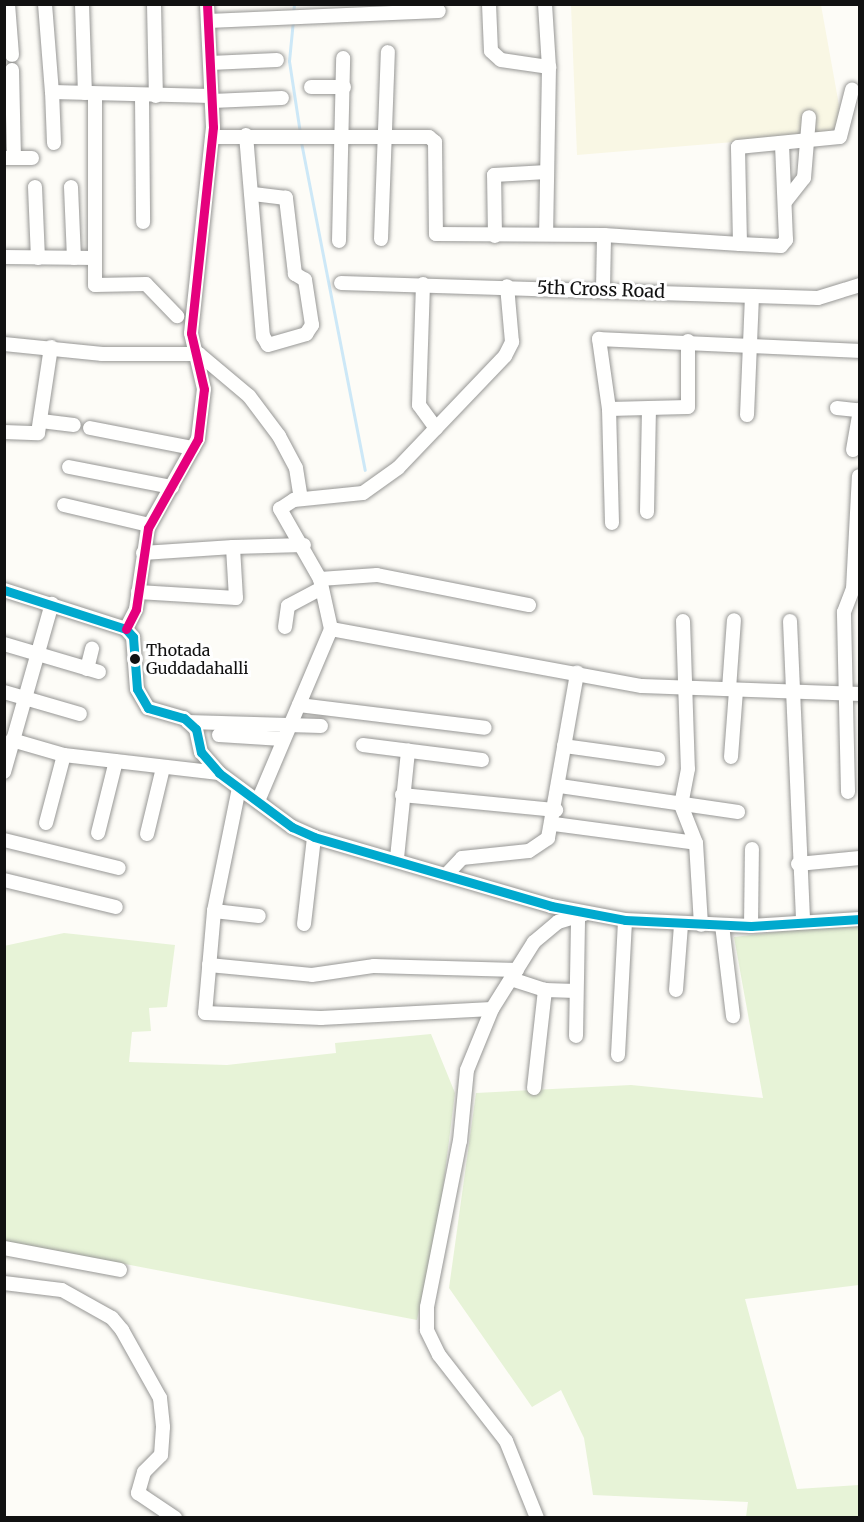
<!DOCTYPE html>
<style>
body{margin:0}
#map{position:relative;width:864px;height:1522px;overflow:hidden;background:#fdfcf7;font-family:Merriweather,serif}
div>[style]{position:absolute}
[style*='--x']{left:calc(var(--x)*1px);top:calc(var(--y)*1px);width:calc(var(--w)*1px);rotate:calc(var(--a)*1deg)}
.farmland>*{inset:0;background:#f9f7e4}
.green>*{inset:0;background:#e7f3d7}
.stream>*{height:3px;margin:-1.5px;padding:0 1.5px;transform-origin:1.5px;border-radius:1.5px;background:#cde8f7}
.roads{filter:drop-shadow(0 0 2px #979795) drop-shadow(0 0 2px #979795)}
.minor>*{height:14px;margin:-7px;padding:0 7px;transform-origin:7px;border-radius:7px;background:#fffffe}
.bus-1>*{height:9px;margin:-4.5px;padding:0 4.5px;transform-origin:4.5px;border-radius:4.5px;background:#00a9ce}
.bus-2>*{height:9px;margin:-4.5px;padding:0 4.5px;transform-origin:4.5px;border-radius:4.5px;background:#e5007d}
.dots>*{width:16px;height:16px;translate:-50% -50%;box-sizing:border-box;border:3px solid #fff;border-radius:50%}
span{translate:-50% -50%;white-space:nowrap;text-align:center;line-height:1.15;-webkit-text-stroke:6px #fff;paint-order:stroke}
.bus-label{font-size:16px;color:#111}
.left{translate:0 -50%;text-align:left}
.street-label{font-size:18px;color:#111}
.frame{position:absolute;inset:0;border:6px solid #111;pointer-events:none}
</style>
<div id="map">
<div class="farmland">
<i style="clip-path:polygon(571px 5px,821px 5px,844px 133px,577px 155px)"></i>
</div>
<div class="green">
<i style="clip-path:polygon(859px 922px,859px 1285px,745px 1299px,797px 1489px,859px 1485px,859px 1517px,746px 1517px,748px 1502px,593px 1495px,584px 1438px,561px 1390px,532px 1407px,449px 1288px,476px 1093px,631px 1085px,763px 1098px,734px 937px)"></i>
<i style="clip-path:polygon(64px 933px,175px 945px,167px 1007px,149px 1008px,151px 1031px,132px 1032px,129px 1062px,227px 1065px,336px 1053px,335px 1043px,431px 1034px,455px 1093px,440px 1212px,417px 1320px,5px 1241px,4px 946px)"></i>
</div>
<div class="stream">
<i style="--x:293;--y:14;--w:10;--a:-84"></i>
<i style="--x:293;--y:20;--w:41;--a:95.6"></i>
<i style="--x:289;--y:61;--w:73;--a:81.3"></i>
<i style="--x:301;--y:142;--w:334;--a:79"></i>
</div>
<div class="roads">
<div class="minor">
<i style="--x:8;--y:4;--w:51;--a:85.5"></i>
<i style="--x:45;--y:4;--w:88;--a:85.5"></i>
<i style="--x:82;--y:4;--w:89;--a:88.1"></i>
<i style="--x:154;--y:4;--w:92;--a:88.8"></i>
<i style="--x:489;--y:4;--w:47;--a:87.6"></i>
<i style="--x:491;--y:51;--w:13;--a:42"></i>
<i style="--x:501;--y:60;--w:49;--a:8.3"></i>
<i style="--x:549;--y:67;--w:166;--a:91"></i>
<i style="--x:545;--y:4;--w:63;--a:86.4"></i>
<i style="--x:208;--y:21;--w:231;--a:-2.5"></i>
<i style="--x:210;--y:63;--w:67;--a:-2.6"></i>
<i style="--x:12;--y:70;--w:88;--a:88.7"></i>
<i style="--x:311;--y:87;--w:33;--a:0"></i>
<i style="--x:95;--y:95;--w:163;--a:90"></i>
<i style="--x:142;--y:96;--w:126;--a:89.5"></i>
<i style="--x:212;--y:101;--w:70;--a:-2.5"></i>
<i style="--x:246;--y:135;--w:202;--a:85.2"></i>
<i style="--x:263;--y:336;--w:10;--a:61"></i>
<i style="--x:268;--y:345;--w:40;--a:-16"></i>
<i style="--x:306;--y:334;--w:11;--a:-56"></i>
<i style="--x:312;--y:325;--w:46;--a:-98.8"></i>
<i style="--x:305;--y:280;--w:12;--a:-149"></i>
<i style="--x:295;--y:274;--w:77;--a:-96.8"></i>
<i style="--x:286;--y:198;--w:35;--a:-173"></i>
<i style="--x:212;--y:137;--w:217;--a:0"></i>
<i style="--x:429;--y:137;--w:8;--a:40"></i>
<i style="--x:435;--y:142;--w:92;--a:89.4"></i>
<i style="--x:436;--y:234;--w:168;--a:0.3"></i>
<i style="--x:604;--y:235;--w:136;--a:3.8"></i>
<i style="--x:740;--y:244;--w:97;--a:-91.2"></i>
<i style="--x:738;--y:147;--w:102;--a:-5.6"></i>
<i style="--x:840;--y:137;--w:49;--a:-75.7"></i>
<i style="--x:54;--y:143;--w:51;--a:-92.2"></i>
<i style="--x:52;--y:92;--w:159;--a:1.4"></i>
<i style="--x:4;--y:158;--w:28;--a:0"></i>
<i style="--x:35;--y:187;--w:71;--a:87.6"></i>
<i style="--x:71;--y:187;--w:71;--a:87.6"></i>
<i style="--x:785;--y:202;--w:31;--a:-52"></i>
<i style="--x:804;--y:178;--w:61;--a:-85.3"></i>
<i style="--x:495;--y:236;--w:61;--a:-90.9"></i>
<i style="--x:494;--y:175;--w:53;--a:-3.2"></i>
<i style="--x:381;--y:239;--w:187;--a:-87.9"></i>
<i style="--x:339;--y:241;--w:183;--a:-88.7"></i>
<i style="--x:740;--y:244;--w:41;--a:2.8"></i>
<i style="--x:781;--y:246;--w:8;--a:-50"></i>
<i style="--x:786;--y:240;--w:97;--a:-92.4"></i>
<i style="--x:4;--y:257;--w:91;--a:0.6"></i>
<i style="--x:95;--y:258;--w:27;--a:90"></i>
<i style="--x:95;--y:285;--w:51;--a:-1.1"></i>
<i style="--x:146;--y:284;--w:45;--a:45.9"></i>
<i style="--x:341;--y:283;--w:477;--a:1.8"></i>
<i style="--x:818;--y:298;--w:44;--a:-17.2"></i>
<i style="--x:423;--y:284;--w:121;--a:91.9"></i>
<i style="--x:419;--y:405;--w:29;--a:54"></i>
<i style="--x:603;--y:289;--w:54;--a:-88.9"></i>
<i style="--x:4;--y:344;--w:99;--a:5.8"></i>
<i style="--x:102;--y:354;--w:97;--a:0"></i>
<i style="--x:199;--y:354;--w:65;--a:40"></i>
<i style="--x:249;--y:396;--w:50;--a:53.1"></i>
<i style="--x:279;--y:436;--w:36;--a:62"></i>
<i style="--x:296;--y:468;--w:31;--a:81"></i>
<i style="--x:837;--y:408;--w:20;--a:6"></i>
<i style="--x:609;--y:409;--w:79;--a:-1.5"></i>
<i style="--x:688;--y:407;--w:66;--a:-90"></i>
<i style="--x:747;--y:415;--w:119;--a:-87.6"></i>
<i style="--x:41;--y:421;--w:33;--a:7"></i>
<i style="--x:90;--y:428;--w:105;--a:11"></i>
<i style="--x:4;--y:432;--w:34;--a:2"></i>
<i style="--x:38;--y:433;--w:87;--a:-81.4"></i>
<i style="--x:853;--y:450;--w:41;--a:-80.1"></i>
<i style="--x:69;--y:467;--w:105;--a:11"></i>
<i style="--x:64;--y:505;--w:87;--a:13.2"></i>
<i style="--x:647;--y:512;--w:103;--a:-88.9"></i>
<i style="--x:612;--y:523;--w:114;--a:-91.5"></i>
<i style="--x:609;--y:409;--w:71;--a:-98.1"></i>
<i style="--x:599;--y:339;--w:261;--a:2.6"></i>
<i style="--x:143;--y:553;--w:90;--a:-3.8"></i>
<i style="--x:320;--y:579;--w:57;--a:-4"></i>
<i style="--x:377;--y:575;--w:155;--a:11.2"></i>
<i style="--x:4;--y:590;--w:128;--a:17.7"></i>
<i style="--x:126;--y:629;--w:11;--a:49"></i>
<i style="--x:133;--y:637;--w:52;--a:85.6"></i>
<i style="--x:137;--y:689;--w:22;--a:60"></i>
<i style="--x:148;--y:708;--w:37;--a:16"></i>
<i style="--x:184;--y:718;--w:16;--a:43"></i>
<i style="--x:196;--y:729;--w:24;--a:78"></i>
<i style="--x:201;--y:752;--w:28;--a:49"></i>
<i style="--x:219;--y:773;--w:91;--a:36.5"></i>
<i style="--x:292;--y:827;--w:24;--a:24"></i>
<i style="--x:314;--y:837;--w:247;--a:16.2"></i>
<i style="--x:551;--y:906;--w:75;--a:10.7"></i>
<i style="--x:625;--y:920;--w:126;--a:2.7"></i>
<i style="--x:751;--y:926;--w:109;--a:-3.7"></i>
<i style="--x:138;--y:592;--w:98;--a:3.5"></i>
<i style="--x:236;--y:598;--w:51;--a:-93.4"></i>
<i style="--x:233;--y:547;--w:71;--a:-1.6"></i>
<i style="--x:683;--y:621;--w:148;--a:88.1"></i>
<i style="--x:688;--y:769;--w:37;--a:101"></i>
<i style="--x:681;--y:805;--w:41;--a:68.5"></i>
<i style="--x:696;--y:843;--w:82;--a:86.5"></i>
<i style="--x:790;--y:621;--w:301;--a:87.5"></i>
<i style="--x:285;--y:627;--w:21;--a:-82"></i>
<i style="--x:288;--y:606;--w:38;--a:-28"></i>
<i style="--x:126;--y:629;--w:22;--a:-63"></i>
<i style="--x:136;--y:609;--w:82;--a:-81.6"></i>
<i style="--x:148;--y:528;--w:102;--a:-60.7"></i>
<i style="--x:198;--y:439;--w:50;--a:-83.2"></i>
<i style="--x:204;--y:389;--w:57;--a:-103.1"></i>
<i style="--x:191;--y:333;--w:207;--a:-83.9"></i>
<i style="--x:213;--y:127;--w:123;--a:-92.8"></i>
<i style="--x:331;--y:629;--w:316;--a:10.4"></i>
<i style="--x:642;--y:686;--w:218;--a:2.1"></i>
<i style="--x:4;--y:644;--w:99;--a:16.4"></i>
<i style="--x:87;--y:669;--w:21;--a:-76"></i>
<i style="--x:729;--y:689;--w:69;--a:-85.9"></i>
<i style="--x:4;--y:692;--w:79;--a:16.1"></i>
<i style="--x:299;--y:705;--w:187;--a:7"></i>
<i style="--x:188;--y:722;--w:133;--a:1.7"></i>
<i style="--x:219;--y:735;--w:63;--a:3.6"></i>
<i style="--x:12;--y:740;--w:54;--a:16.1"></i>
<i style="--x:64;--y:755;--w:156;--a:6.6"></i>
<i style="--x:363;--y:745;--w:120;--a:7.2"></i>
<i style="--x:564;--y:746;--w:95;--a:7.9"></i>
<i style="--x:731;--y:757;--w:66;--a:-85.7"></i>
<i style="--x:4;--y:772;--w:175;--a:-74.1"></i>
<i style="--x:560;--y:786;--w:180;--a:8.3"></i>
<i style="--x:239;--y:788;--w:126;--a:101.5"></i>
<i style="--x:214;--y:911;--w:102;--a:95"></i>
<i style="--x:205;--y:1013;--w:116;--a:2.5"></i>
<i style="--x:321;--y:1018;--w:171;--a:-3"></i>
<i style="--x:848;--y:792;--w:180;--a:-91.3"></i>
<i style="--x:844;--y:612;--w:25;--a:-69"></i>
<i style="--x:853;--y:589;--w:113;--a:-87"></i>
<i style="--x:402;--y:795;--w:155;--a:5.6"></i>
<i style="--x:258;--y:801;--w:187;--a:-67"></i>
<i style="--x:331;--y:629;--w:51;--a:-102.4"></i>
<i style="--x:320;--y:579;--w:81;--a:-119.7"></i>
<i style="--x:280;--y:509;--w:17;--a:-33"></i>
<i style="--x:294;--y:500;--w:69;--a:-5.8"></i>
<i style="--x:363;--y:493;--w:43;--a:-35.5"></i>
<i style="--x:398;--y:468;--w:155;--a:-46.3"></i>
<i style="--x:505;--y:356;--w:16;--a:-63"></i>
<i style="--x:512;--y:342;--w:56;--a:-95.1"></i>
<i style="--x:46;--y:823;--w:70;--a:-75.2"></i>
<i style="--x:554;--y:824;--w:143;--a:7.6"></i>
<i style="--x:98;--y:833;--w:74;--a:-76"></i>
<i style="--x:147;--y:834;--w:68;--a:-76.4"></i>
<i style="--x:4;--y:840;--w:118;--a:13.7"></i>
<i style="--x:397;--y:858;--w:108;--a:-84.1"></i>
<i style="--x:798;--y:864;--w:62;--a:-5.5"></i>
<i style="--x:447;--y:874;--w:22;--a:-47"></i>
<i style="--x:462;--y:858;--w:67;--a:-6"></i>
<i style="--x:529;--y:851;--w:23;--a:-34"></i>
<i style="--x:548;--y:838;--w:168;--a:-80"></i>
<i style="--x:4;--y:880;--w:115;--a:13.6"></i>
<i style="--x:214;--y:911;--w:45;--a:6.3"></i>
<i style="--x:304;--y:924;--w:88;--a:-83.4"></i>
<i style="--x:722;--y:925;--w:92;--a:83.1"></i>
<i style="--x:751;--y:926;--w:77;--a:-89.3"></i>
<i style="--x:209;--y:965;--w:103;--a:5.5"></i>
<i style="--x:312;--y:975;--w:63;--a:-8.3"></i>
<i style="--x:374;--y:966;--w:143;--a:1.6"></i>
<i style="--x:511;--y:979;--w:36;--a:18"></i>
<i style="--x:545;--y:990;--w:31;--a:2"></i>
<i style="--x:676;--y:990;--w:65;--a:-85.6"></i>
<i style="--x:576;--y:1036;--w:120;--a:-89"></i>
<i style="--x:618;--y:1055;--w:135;--a:-87"></i>
<i style="--x:534;--y:1088;--w:99;--a:-83.6"></i>
<i style="--x:4;--y:1248;--w:118;--a:10.7"></i>
<i style="--x:4;--y:1283;--w:58;--a:6.9"></i>
<i style="--x:62;--y:1290;--w:57;--a:29.2"></i>
<i style="--x:112;--y:1318;--w:16;--a:50"></i>
<i style="--x:122;--y:1330;--w:78;--a:60.8"></i>
<i style="--x:160;--y:1398;--w:29;--a:84"></i>
<i style="--x:163;--y:1427;--w:28;--a:94"></i>
<i style="--x:161;--y:1455;--w:24;--a:135"></i>
<i style="--x:144;--y:1472;--w:22;--a:106"></i>
<i style="--x:138;--y:1493;--w:45;--a:34"></i>
<i style="--x:537;--y:1518;--w:83;--a:-111.9"></i>
<i style="--x:506;--y:1441;--w:109;--a:-127.9"></i>
<i style="--x:439;--y:1355;--w:28;--a:-116"></i>
<i style="--x:427;--y:1330;--w:23;--a:-90"></i>
<i style="--x:427;--y:1307;--w:169;--a:-78.8"></i>
<i style="--x:460;--y:1141;--w:71;--a:-84.4"></i>
<i style="--x:467;--y:1070;--w:66;--a:-67.7"></i>
<i style="--x:492;--y:1009;--w:79;--a:-57.9"></i>
<i style="--x:534;--y:942;--w:31;--a:-40"></i>
<i style="--x:558;--y:922;--w:27;--a:-17"></i>
</div>
</div>
<div class="bus-1">
<i style="--x:4;--y:590;--w:128;--a:17.7"></i>
<i style="--x:126;--y:629;--w:11;--a:49"></i>
<i style="--x:133;--y:637;--w:52;--a:85.6"></i>
<i style="--x:137;--y:689;--w:22;--a:60"></i>
<i style="--x:148;--y:708;--w:37;--a:16"></i>
<i style="--x:184;--y:718;--w:16;--a:43"></i>
<i style="--x:196;--y:729;--w:24;--a:78"></i>
<i style="--x:201;--y:752;--w:28;--a:49"></i>
<i style="--x:219;--y:773;--w:91;--a:36.5"></i>
<i style="--x:292;--y:827;--w:24;--a:24"></i>
<i style="--x:314;--y:837;--w:247;--a:16.2"></i>
<i style="--x:551;--y:906;--w:75;--a:10.7"></i>
<i style="--x:625;--y:920;--w:126;--a:2.7"></i>
<i style="--x:751;--y:926;--w:109;--a:-3.7"></i>
</div>
<div class="bus-2">
<i style="--x:126;--y:629;--w:22;--a:-63"></i>
<i style="--x:136;--y:609;--w:82;--a:-81.6"></i>
<i style="--x:148;--y:528;--w:102;--a:-60.7"></i>
<i style="--x:198;--y:439;--w:50;--a:-83.2"></i>
<i style="--x:204;--y:389;--w:57;--a:-103.1"></i>
<i style="--x:191;--y:333;--w:207;--a:-83.9"></i>
<i style="--x:213;--y:127;--w:123;--a:-92.8"></i>
</div>
<div class="dots">
<i style="left:135px;top:659px;background:#111"></i>
</div>
<div class="bus-label">
<span class="left" style="left:146px;top:659px">Thotada<br>Guddadahalli</span>
</div>
<div class="street-label">
<span style="left:601px;top:290px;rotate:2deg">5th Cross Road</span>
</div>
<div class="frame"></div>
</div>
